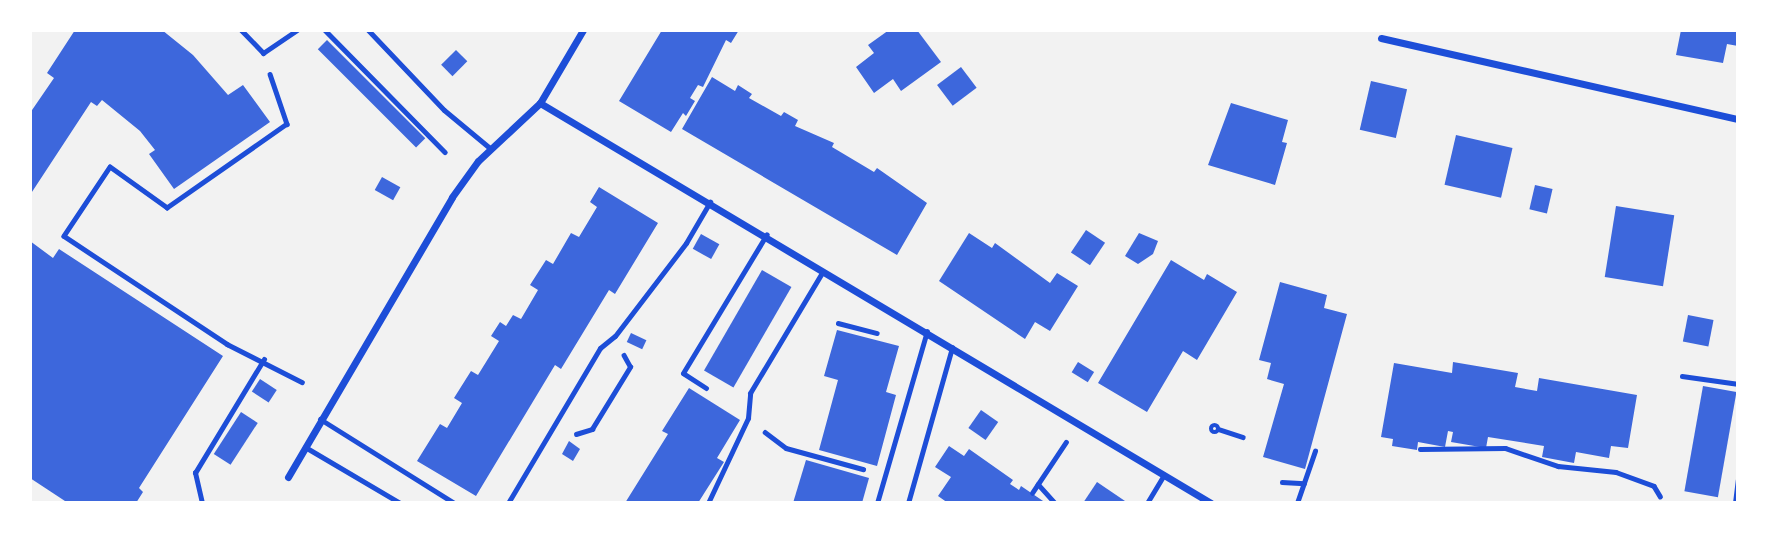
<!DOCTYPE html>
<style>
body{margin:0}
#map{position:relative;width:1768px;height:533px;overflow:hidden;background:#f2f2f2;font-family:Arial,sans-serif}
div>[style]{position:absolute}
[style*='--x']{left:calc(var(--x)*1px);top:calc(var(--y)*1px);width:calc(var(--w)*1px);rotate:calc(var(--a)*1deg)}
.building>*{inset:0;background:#3d67dc;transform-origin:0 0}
.path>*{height:4.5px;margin:-2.25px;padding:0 2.25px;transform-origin:2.25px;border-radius:2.25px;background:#1d4ed8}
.path>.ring{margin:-2.25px;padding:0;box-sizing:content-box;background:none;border:4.5px solid #1d4ed8;border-radius:50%}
.service>*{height:5px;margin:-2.5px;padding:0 2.5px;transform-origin:2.5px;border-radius:2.5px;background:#1d4ed8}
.minor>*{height:7px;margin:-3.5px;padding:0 3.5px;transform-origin:3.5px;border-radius:3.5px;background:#1d4ed8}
span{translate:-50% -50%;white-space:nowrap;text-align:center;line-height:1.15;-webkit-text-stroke:5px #fff;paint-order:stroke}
.frame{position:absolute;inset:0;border:32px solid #fff;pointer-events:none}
</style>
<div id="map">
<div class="building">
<i style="clip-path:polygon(75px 30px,162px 30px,193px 55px,228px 95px,243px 85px,270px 122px,174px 189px,149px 154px,155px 150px,140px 131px,102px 100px,97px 106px,91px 102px,30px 195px,30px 113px,54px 78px,47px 73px)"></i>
<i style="clip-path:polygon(662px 30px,739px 30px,731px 43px,726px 40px,703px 87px,698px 85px,690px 98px,695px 101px,686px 116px,683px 113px,671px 132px,619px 101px)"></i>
<i style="clip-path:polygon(889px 30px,917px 30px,941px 62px,901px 91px,893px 79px,874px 93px,856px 67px,874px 53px,868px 45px)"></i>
<i style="clip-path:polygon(1681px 30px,1738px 30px,1738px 46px,1727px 44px,1723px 63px,1676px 55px)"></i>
<i style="left:327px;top:40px;width:139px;height:13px;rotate:45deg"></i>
<i style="left:456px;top:50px;width:16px;height:21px;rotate:45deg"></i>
<i style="left:961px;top:67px;width:26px;height:30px;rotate:53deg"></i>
<i style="clip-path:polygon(712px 77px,735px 91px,738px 85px,752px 94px,749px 98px,781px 116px,784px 112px,798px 120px,795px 126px,834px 143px,832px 147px,874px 172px,877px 168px,927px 203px,897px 255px,682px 129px)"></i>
<i style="left:1371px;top:81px;width:37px;height:50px;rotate:13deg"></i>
<i style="clip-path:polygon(1231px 103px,1288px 120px,1282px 142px,1287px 143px,1275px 185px,1208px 165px)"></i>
<i style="left:1456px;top:135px;width:58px;height:51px;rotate:13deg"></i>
<i style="left:382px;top:177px;width:21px;height:15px;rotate:29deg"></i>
<i style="left:1535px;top:185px;width:18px;height:25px;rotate:13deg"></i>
<i style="clip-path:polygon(599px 187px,658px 223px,615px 294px,609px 290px,561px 369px,555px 365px,476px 496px,417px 461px,440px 424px,447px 428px,462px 403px,454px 398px,471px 371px,478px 375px,499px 341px,491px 336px,500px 322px,506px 326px,513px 315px,521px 319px,538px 290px,530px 285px,546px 260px,553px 264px,571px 233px,579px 237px,597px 207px,590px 202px)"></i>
<i style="left:1616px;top:206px;width:59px;height:72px;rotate:9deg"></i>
<i style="left:1086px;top:230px;width:23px;height:27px;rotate:34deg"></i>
<i style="clip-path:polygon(969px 233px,992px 248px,995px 243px,1050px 283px,1057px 273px,1078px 286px,1050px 331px,1035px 322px,1025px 339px,939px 281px)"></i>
<i style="clip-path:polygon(1139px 233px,1158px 241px,1153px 254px,1138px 264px,1125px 256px)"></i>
<i style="left:701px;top:234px;width:21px;height:17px;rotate:29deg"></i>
<i style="clip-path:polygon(30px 241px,53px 258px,59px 249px,223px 356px,139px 488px,143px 492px,136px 503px,68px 503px,30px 478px)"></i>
<i style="clip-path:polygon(1171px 260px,1204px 280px,1207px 274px,1237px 292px,1197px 360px,1183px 351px,1147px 412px,1098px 383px)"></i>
<i style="left:762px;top:270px;width:34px;height:116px;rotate:30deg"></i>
<i style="clip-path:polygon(1280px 282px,1327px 295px,1324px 308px,1347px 314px,1305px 469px,1263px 457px,1284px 384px,1267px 379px,1271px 363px,1259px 360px)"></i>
<i style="left:1688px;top:315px;width:26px;height:27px;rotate:11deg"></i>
<i style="clip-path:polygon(837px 330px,899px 346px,886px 392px,896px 395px,877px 466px,819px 450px,838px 380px,824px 376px)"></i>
<i style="left:631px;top:333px;width:17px;height:10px;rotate:25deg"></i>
<i style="left:1078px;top:362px;width:19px;height:12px;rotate:32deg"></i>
<i style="clip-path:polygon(1453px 362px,1518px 373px,1515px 387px,1537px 391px,1539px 378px,1637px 395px,1628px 448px,1611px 446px,1609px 458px,1576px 452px,1574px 463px,1542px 457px,1544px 446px,1488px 437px,1486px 448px,1451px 442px,1453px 432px,1448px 431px,1445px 447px,1418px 442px,1417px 450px,1392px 446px,1393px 439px,1381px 437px,1394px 363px,1452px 373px)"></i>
<i style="left:260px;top:379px;width:20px;height:15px;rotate:33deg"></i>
<i style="left:1703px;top:386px;width:34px;height:107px;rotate:10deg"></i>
<i style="clip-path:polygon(689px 388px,740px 420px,717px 458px,724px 462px,698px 503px,625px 503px,668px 434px,662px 431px)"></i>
<i style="left:981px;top:410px;width:21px;height:22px;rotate:35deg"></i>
<i style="left:241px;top:412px;width:20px;height:50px;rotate:33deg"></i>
<i style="clip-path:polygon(569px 441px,580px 449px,573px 461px,562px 454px)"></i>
<i style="clip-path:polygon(949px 446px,964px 456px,969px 449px,1013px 480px,1010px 484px,1019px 490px,1021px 486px,1046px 503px,948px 503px,938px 496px,951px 477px,935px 467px)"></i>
<i style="clip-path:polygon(806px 460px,869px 478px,862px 503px,793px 503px)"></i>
<i style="clip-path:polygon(1097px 482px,1125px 501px,1123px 503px,1083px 503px)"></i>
</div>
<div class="path">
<i style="--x:325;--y:30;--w:171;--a:45.5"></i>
<i style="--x:270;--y:74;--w:53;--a:71.2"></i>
<i style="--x:287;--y:124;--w:146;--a:145"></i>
<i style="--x:167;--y:208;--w:70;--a:-144.3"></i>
<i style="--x:110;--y:167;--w:83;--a:123.7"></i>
<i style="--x:64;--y:236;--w:196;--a:33.5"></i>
<i style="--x:227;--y:344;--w:84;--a:26.9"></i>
<i style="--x:838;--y:323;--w:40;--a:14.4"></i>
<i style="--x:1682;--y:376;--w:57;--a:8.1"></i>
<i class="ring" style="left:1211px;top:425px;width:3.5px;height:3.5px"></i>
<i style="--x:1218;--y:429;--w:26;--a:18"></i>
<i style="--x:765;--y:432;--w:26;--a:37"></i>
<i style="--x:786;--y:448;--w:80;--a:15.3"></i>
<i style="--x:576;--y:434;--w:17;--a:-17"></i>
<i style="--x:592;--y:429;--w:73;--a:-58.5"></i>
<i style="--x:630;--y:367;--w:13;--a:-119"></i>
<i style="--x:1420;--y:449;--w:85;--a:-0.7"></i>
<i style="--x:1505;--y:448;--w:56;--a:18.8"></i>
<i style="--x:1558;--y:466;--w:58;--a:5.9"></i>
<i style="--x:1616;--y:472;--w:40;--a:20.2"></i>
<i style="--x:1654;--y:486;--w:12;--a:59"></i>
<i style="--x:1282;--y:482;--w:22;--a:3"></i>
<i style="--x:1038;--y:484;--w:25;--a:48"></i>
<i style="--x:1032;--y:493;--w:61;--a:-56.3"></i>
<i style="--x:202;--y:503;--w:31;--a:-103"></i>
<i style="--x:195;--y:473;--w:133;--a:-58.8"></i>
<i style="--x:1297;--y:503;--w:55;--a:-70.9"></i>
<i style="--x:1735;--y:503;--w:23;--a:-83"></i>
</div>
<div class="service">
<i style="--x:241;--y:30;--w:32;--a:46"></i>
<i style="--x:263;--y:53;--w:41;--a:-34.1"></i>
<i style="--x:368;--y:30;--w:110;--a:46.5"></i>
<i style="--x:444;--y:110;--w:61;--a:39.7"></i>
<i style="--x:706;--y:388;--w:27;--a:-147"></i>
<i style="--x:683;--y:373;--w:162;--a:-58.9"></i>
<i style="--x:320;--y:419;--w:158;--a:32.1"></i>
<i style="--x:305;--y:447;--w:110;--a:30.5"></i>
<i style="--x:508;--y:503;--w:180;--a:-59.3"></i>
<i style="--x:600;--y:348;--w:19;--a:-39"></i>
<i style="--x:615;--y:336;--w:117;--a:-52.6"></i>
<i style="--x:686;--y:243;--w:48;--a:-59.7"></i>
<i style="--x:708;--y:503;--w:94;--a:-64.8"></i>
<i style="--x:748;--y:418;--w:25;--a:-85"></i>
<i style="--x:750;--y:393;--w:142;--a:-59.1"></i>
<i style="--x:877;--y:503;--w:179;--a:-73.8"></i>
<i style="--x:908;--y:503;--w:162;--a:-74.2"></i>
<i style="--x:1147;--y:503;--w:33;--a:-59"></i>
</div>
<div class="minor">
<i style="--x:1381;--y:38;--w:366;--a:12.8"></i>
<i style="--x:540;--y:103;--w:781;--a:30.8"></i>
<i style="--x:288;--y:477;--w:324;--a:-59.6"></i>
<i style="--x:452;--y:197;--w:44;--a:-54.2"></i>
<i style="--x:478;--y:161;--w:85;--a:-43.1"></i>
<i style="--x:540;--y:103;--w:85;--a:-59.5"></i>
</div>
<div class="frame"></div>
</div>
